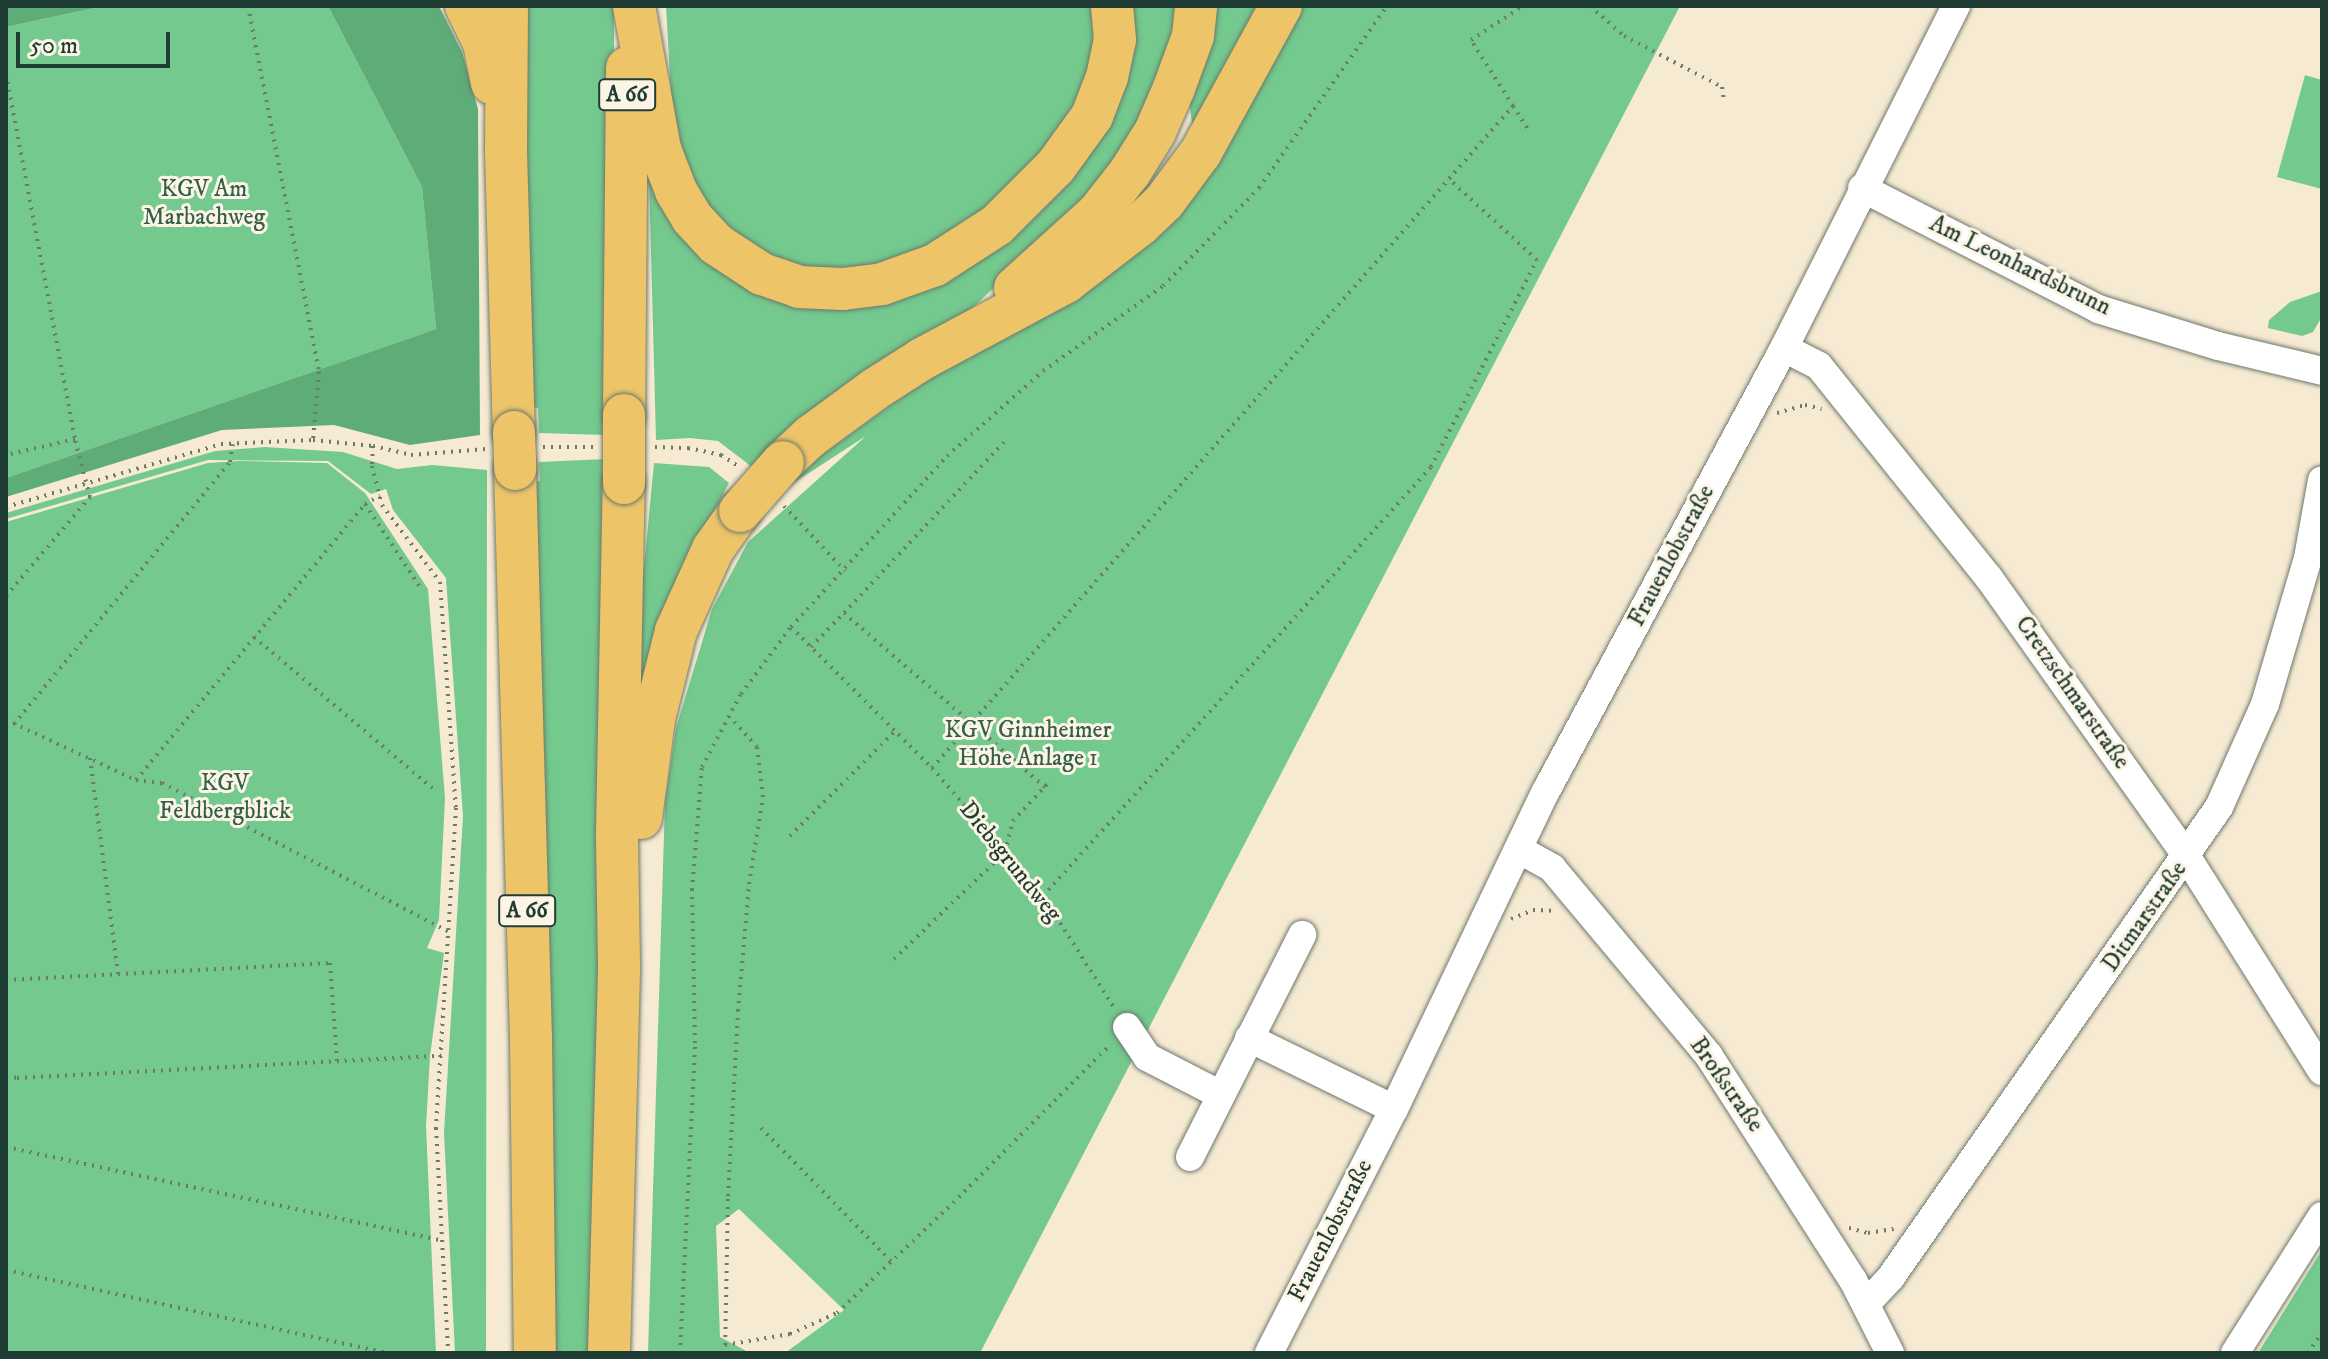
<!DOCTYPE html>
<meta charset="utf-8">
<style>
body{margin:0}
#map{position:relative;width:2328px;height:1359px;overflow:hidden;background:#f7ead3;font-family:"IM FELL DW Pica",serif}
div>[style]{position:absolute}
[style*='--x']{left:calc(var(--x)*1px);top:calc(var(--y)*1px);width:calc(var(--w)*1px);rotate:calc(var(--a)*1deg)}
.green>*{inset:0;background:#73c98e}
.forest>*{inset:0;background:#5ead79}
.path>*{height:4px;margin-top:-2px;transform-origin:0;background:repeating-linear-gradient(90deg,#6b7a6c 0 2px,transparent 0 8px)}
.roads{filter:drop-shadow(0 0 2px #6b7a6c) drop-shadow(0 0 2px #6b7a6c)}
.minor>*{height:28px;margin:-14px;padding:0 14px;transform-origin:14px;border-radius:14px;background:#fff}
.highway>*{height:42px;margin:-21px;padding:0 21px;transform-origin:21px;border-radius:21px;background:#eec469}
.bridges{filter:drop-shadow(0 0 2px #6b7a6c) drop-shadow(0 0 2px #6b7a6c)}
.highway-bridge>*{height:42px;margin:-21px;padding:0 21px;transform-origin:21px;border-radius:21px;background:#eec469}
span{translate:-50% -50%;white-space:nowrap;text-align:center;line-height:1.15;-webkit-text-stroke:6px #fcf5e5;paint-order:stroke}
.shield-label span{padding:2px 6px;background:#fcf5e5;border:2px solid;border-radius:6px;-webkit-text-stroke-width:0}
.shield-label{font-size:22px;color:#1f3d34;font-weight:700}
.park-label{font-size:24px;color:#34604a}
.street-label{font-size:24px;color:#1f3d34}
.frame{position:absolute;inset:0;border:8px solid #1f3d34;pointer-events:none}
.scale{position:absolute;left:16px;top:32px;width:154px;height:36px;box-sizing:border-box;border:4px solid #1f3d34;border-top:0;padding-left:10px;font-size:24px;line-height:28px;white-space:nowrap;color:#1f3d34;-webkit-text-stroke:6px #fcf5e5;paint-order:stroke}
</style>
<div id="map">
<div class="green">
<i style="clip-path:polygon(104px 6px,328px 6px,422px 187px,436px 329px,6px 478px,6px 27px)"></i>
<i style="clip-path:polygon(523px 6px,614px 6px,614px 420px,606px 435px,539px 433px,538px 408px,533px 407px)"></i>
<i style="clip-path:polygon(666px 6px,1098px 6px,1101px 41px,1073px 123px,991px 211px,924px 255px,840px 274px,775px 264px,719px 221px,697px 189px,681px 151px,672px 112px)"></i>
<i style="clip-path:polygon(1132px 6px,1185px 6px,1182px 26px,1114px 175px,967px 313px,756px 470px,718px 441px,690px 438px,656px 440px,649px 176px,683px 228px,881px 300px,1120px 99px,1136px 38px)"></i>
<i style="clip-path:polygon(1214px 6px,1270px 6px,1202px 137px,1192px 123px,1189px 102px)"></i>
<i style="clip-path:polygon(1292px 6px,1680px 6px,980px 1353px,785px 1353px,844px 1310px,739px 1209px,716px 1226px,720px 1337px,750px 1353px,648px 1353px,665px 802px,676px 728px,712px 609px,748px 542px,866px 436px,795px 482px,791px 477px,896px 401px,1094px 273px)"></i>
<i style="clip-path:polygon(2305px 75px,2322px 80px,2322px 189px,2277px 177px)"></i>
<i style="clip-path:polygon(2322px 291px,2320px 320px,2313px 332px,2302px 336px,2268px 328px,2269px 320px,2290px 302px)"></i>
<i style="clip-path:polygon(265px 447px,343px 452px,397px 469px,432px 465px,487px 470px,486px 1353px,455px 1353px,444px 1133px,463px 816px,446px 578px,393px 510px,386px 489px,371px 494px,328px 461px,208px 460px,6px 519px,6px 513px,215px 451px)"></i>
<i style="clip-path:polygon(606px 459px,613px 479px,590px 1353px,552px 1353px,532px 482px,540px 481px,539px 462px)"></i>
<i style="clip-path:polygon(240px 461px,327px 463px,365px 493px,428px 589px,445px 798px,439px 920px,427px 948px,444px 953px,430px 1056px,426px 1126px,436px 1353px,6px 1353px,6px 522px,208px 463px)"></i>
<i style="clip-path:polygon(654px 463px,709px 467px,729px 483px,668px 597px,649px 662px,638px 715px,630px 714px)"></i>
<i style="clip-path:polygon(2322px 1250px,2322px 1353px,2258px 1353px)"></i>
</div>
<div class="forest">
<i style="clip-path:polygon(6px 6px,104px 6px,6px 27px)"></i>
<i style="clip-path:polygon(328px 6px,439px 6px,462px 52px,478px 109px,480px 435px,410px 445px,334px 425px,222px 430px,6px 497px,6px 478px,436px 329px,422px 187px)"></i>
</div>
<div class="path">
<i style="--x:248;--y:6;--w:373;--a:79"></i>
<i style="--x:319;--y:372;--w:68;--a:95"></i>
<i style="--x:1590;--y:6;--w:45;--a:41.4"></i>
<i style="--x:1624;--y:36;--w:110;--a:27.5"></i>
<i style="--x:1722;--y:87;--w:14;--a:82"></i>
<i style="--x:6;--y:74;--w:371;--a:79.3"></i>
<i style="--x:75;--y:439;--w:71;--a:166.9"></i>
<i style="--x:1513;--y:106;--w:30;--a:57"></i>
<i style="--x:1777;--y:413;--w:29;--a:-16"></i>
<i style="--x:1805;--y:405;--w:17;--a:13"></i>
<i style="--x:1004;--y:442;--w:234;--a:133.1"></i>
<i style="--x:844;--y:613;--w:266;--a:40.9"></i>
<i style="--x:373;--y:446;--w:20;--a:93"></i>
<i style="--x:372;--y:466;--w:40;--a:75.6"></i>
<i style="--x:382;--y:505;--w:96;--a:53"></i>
<i style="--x:440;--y:582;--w:227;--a:86"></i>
<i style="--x:456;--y:808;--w:321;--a:93.6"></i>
<i style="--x:436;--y:1128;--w:225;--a:86.9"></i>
<i style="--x:543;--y:447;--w:51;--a:0"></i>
<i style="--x:655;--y:447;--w:33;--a:2"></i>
<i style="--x:688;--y:448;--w:34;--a:12"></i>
<i style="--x:721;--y:455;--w:20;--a:33"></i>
<i style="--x:365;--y:504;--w:100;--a:56.5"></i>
<i style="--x:784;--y:506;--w:89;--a:46.8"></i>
<i style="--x:6;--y:507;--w:224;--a:-16.3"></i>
<i style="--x:221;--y:444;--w:92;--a:-2.5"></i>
<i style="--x:313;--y:440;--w:60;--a:5.7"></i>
<i style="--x:373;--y:446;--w:39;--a:13"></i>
<i style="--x:411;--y:455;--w:75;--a:-4.6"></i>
<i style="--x:6;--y:596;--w:130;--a:-49.7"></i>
<i style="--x:90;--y:497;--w:59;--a:-104.7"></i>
<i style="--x:791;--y:627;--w:199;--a:45"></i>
<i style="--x:932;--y:768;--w:169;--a:49.1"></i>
<i style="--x:1043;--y:896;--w:134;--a:57.5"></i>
<i style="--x:254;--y:637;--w:235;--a:40.3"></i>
<i style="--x:811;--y:647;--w:47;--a:-45.9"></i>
<i style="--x:6;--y:720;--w:143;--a:24.8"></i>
<i style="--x:136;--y:780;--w:26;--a:7"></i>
<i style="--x:162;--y:783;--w:322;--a:27.4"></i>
<i style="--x:14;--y:724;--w:340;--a:-50.5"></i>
<i style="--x:230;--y:462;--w:18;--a:-81"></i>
<i style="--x:90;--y:758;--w:218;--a:82.6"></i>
<i style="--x:932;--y:768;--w:881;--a:-48.73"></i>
<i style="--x:1513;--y:106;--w:78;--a:-122.5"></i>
<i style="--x:1471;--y:40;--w:62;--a:-33.2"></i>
<i style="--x:136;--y:780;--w:359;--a:-50.3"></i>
<i style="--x:365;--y:504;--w:17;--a:-28"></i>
<i style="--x:790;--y:836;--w:148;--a:-45"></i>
<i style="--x:1043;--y:896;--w:578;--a:-47.87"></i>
<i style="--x:1431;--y:467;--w:233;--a:-62.9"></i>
<i style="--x:1537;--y:260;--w:120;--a:-137.4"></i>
<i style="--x:1511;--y:919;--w:24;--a:-22"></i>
<i style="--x:1533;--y:910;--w:23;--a:2"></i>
<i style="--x:894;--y:959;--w:154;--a:-43.9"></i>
<i style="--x:1005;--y:852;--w:32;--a:-76"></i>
<i style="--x:1013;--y:821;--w:56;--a:-47.2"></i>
<i style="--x:6;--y:980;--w:324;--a:-3"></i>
<i style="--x:330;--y:963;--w:98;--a:85.9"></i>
<i style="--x:6;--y:1076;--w:11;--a:10"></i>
<i style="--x:17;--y:1078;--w:425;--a:-3"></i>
<i style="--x:761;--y:1128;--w:186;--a:45.7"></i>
<i style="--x:6;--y:1147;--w:447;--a:12.1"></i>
<i style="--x:1849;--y:1228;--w:20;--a:15"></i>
<i style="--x:1868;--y:1233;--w:26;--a:-9"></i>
<i style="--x:6;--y:1270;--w:391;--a:12.3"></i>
<i style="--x:725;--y:1345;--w:66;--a:-9.6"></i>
<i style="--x:790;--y:1334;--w:51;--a:-24.1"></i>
<i style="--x:837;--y:1313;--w:160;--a:-43.5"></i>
<i style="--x:953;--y:1203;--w:224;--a:-45.2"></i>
<i style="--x:680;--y:1353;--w:310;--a:-87.2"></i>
<i style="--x:695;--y:1043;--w:153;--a:-91.1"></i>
<i style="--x:692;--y:890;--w:123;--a:-85.4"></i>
<i style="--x:702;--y:767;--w:83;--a:-61.9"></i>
<i style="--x:741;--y:694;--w:84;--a:-53.3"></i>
<i style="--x:791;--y:627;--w:231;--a:-47.6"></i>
<i style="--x:947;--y:456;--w:128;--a:-41.5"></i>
<i style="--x:1043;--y:371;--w:147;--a:-35.3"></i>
<i style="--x:1163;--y:286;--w:137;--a:-45.6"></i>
<i style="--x:1259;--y:188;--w:223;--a:-54.9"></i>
<i style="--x:725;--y:1353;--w:157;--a:-88.9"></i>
<i style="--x:728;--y:1196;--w:185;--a:-86.9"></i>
<i style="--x:738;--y:1011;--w:127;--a:-85"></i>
<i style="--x:749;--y:884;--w:88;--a:-80.9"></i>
<i style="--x:763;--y:797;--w:50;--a:-96.8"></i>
<i style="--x:757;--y:747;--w:40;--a:-132"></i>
<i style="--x:2308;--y:1353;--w:25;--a:-56"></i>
</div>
<div class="roads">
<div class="minor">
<i style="--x:1862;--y:188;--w:265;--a:27.1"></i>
<i style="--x:2098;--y:309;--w:126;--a:17.1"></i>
<i style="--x:2218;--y:346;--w:107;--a:13.5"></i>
<i style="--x:1784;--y:348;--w:39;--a:27"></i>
<i style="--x:1819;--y:366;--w:272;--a:51.3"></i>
<i style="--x:1989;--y:578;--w:342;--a:54.6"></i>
<i style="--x:2187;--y:857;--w:253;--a:57.8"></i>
<i style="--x:1520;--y:850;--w:37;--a:29"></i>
<i style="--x:1552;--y:868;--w:245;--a:50.1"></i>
<i style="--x:1709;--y:1056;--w:266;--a:57.3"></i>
<i style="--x:1853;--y:1280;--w:82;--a:63.1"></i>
<i style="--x:1127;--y:1027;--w:36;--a:56"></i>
<i style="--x:1147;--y:1057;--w:83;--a:27.2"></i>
<i style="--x:1249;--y:1038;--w:161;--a:26.1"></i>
<i style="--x:1190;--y:1157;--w:249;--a:-63.2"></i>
<i style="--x:1866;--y:1304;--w:37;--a:-47"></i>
<i style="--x:1891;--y:1277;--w:573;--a:-55.09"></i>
<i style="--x:2219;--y:807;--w:113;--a:-65.9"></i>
<i style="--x:2265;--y:704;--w:152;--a:-73.6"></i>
<i style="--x:2308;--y:558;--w:79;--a:-79.8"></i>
<i style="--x:1269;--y:1353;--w:274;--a:-62.9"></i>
<i style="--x:1394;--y:1109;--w:352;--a:-64.5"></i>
<i style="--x:1546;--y:791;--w:503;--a:-61.75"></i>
<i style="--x:1784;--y:348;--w:383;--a:-63.3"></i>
<i style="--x:2235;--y:1353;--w:162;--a:-57.6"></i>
</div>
<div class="highway">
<i style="--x:466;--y:6;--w:41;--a:64.1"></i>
<i style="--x:484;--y:43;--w:41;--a:78.7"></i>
<i style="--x:507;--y:6;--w:145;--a:90.4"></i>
<i style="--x:506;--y:151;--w:281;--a:88.4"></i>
<i style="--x:634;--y:6;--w:145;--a:79.7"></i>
<i style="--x:660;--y:149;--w:45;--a:69.1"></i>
<i style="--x:676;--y:191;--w:31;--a:59"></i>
<i style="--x:692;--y:218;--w:35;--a:47"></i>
<i style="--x:716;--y:244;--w:55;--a:33.1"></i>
<i style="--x:762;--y:274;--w:39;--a:19"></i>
<i style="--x:799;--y:287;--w:44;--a:2.6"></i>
<i style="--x:843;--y:289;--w:39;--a:-7"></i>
<i style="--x:882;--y:284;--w:56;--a:-19.7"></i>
<i style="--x:935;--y:265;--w:74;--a:-32.8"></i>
<i style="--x:997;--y:225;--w:83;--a:-45"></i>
<i style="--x:1056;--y:166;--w:62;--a:-54.2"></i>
<i style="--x:1092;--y:116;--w:42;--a:-69"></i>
<i style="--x:1107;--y:77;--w:38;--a:-78"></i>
<i style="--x:1115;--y:40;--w:34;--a:-95"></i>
<i style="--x:1015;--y:288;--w:112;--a:-42.1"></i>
<i style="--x:1098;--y:213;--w:52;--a:-52"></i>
<i style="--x:1130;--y:172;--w:47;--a:-58"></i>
<i style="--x:1155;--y:132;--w:48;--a:-66.6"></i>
<i style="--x:1174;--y:88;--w:55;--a:-69.9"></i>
<i style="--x:1193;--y:36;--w:30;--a:-84"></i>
<i style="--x:624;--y:415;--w:347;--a:-89.5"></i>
<i style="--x:783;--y:462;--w:38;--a:-43"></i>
<i style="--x:811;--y:436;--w:79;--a:-36.3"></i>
<i style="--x:875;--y:389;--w:56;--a:-32.6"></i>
<i style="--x:922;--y:359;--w:163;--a:-28.1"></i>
<i style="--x:1066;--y:282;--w:95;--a:-37.7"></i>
<i style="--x:1141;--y:224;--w:32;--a:-44"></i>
<i style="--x:1164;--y:202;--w:62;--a:-53.5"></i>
<i style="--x:1201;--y:152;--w:166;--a:-61.3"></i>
<i style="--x:515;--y:469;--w:568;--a:88.39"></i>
<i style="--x:531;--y:1037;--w:316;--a:89.3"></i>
<i style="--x:641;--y:818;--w:100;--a:-82.5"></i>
<i style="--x:654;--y:719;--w:91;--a:-76"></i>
<i style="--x:676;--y:631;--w:90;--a:-65.7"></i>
<i style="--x:713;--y:549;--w:47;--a:-54.6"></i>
<i style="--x:609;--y:1353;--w:388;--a:-88.5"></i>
<i style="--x:619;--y:965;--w:132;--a:-90.9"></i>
<i style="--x:617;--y:833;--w:350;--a:-88.9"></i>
</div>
</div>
<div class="bridges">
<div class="highway-bridge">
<i style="--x:514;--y:432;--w:37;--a:88"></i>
<i style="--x:624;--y:483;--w:68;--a:-90"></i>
<i style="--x:740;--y:511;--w:65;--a:-48.7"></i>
</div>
</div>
<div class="shield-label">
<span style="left:627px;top:95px">A 66</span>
<span style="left:527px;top:911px">A 66</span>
</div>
<div class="park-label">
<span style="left:204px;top:204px">KGV Am<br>Marbachweg</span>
<span style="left:1028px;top:745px">KGV Ginnheimer<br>Höhe Anlage 1</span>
<span style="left:225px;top:798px">KGV<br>Feldbergblick</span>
</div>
<div class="street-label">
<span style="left:2020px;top:266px;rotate:26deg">Am Leonhardsbrunn</span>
<span style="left:1672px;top:556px;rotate:-62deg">Frauenlobstraße</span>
<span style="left:2072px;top:693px;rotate:55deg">Cretzschmarstraße</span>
<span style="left:1010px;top:862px;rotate:51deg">Diebsgrundweg</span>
<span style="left:2145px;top:917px;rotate:-55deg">Ditmarstraße</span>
<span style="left:1726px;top:1085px;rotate:55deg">Broßstraße</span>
<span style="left:1331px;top:1231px;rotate:-63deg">Frauenlobstraße</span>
</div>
<div class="frame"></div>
<div class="scale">50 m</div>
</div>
